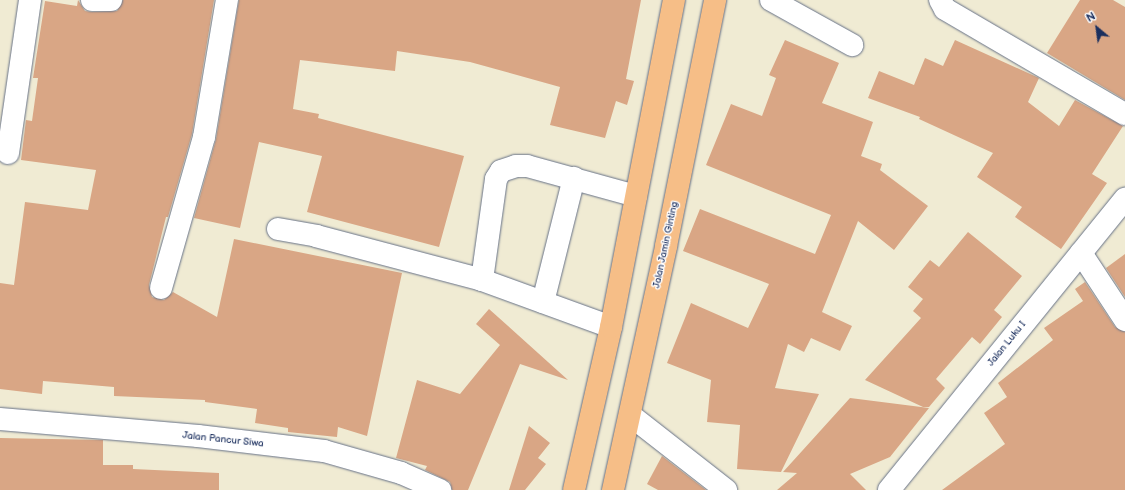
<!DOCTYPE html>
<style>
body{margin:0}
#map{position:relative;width:1125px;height:490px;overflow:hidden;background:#f0ebd3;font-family:"Balsamiq Sans",sans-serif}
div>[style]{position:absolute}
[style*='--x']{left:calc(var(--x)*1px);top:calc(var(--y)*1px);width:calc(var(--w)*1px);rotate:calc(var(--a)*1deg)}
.building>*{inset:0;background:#d9a685}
.roads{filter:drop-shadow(0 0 1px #667187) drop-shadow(0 0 1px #667187)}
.minor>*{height:22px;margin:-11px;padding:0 11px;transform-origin:11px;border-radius:11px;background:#fff}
.highway>*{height:22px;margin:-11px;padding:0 11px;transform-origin:11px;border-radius:11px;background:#f6be87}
span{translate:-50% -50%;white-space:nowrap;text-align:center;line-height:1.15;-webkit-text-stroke:3px #fff;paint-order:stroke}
.street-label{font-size:10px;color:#1b2f5e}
.north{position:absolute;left:1077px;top:8px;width:40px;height:40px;-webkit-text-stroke:3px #fff;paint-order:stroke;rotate:331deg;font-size:11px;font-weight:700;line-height:16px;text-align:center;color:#1b2f5e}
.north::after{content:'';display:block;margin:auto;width:14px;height:18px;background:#1b2f5e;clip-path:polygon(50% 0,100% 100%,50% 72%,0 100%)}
</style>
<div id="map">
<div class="building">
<i style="clip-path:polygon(78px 0,85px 11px,92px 12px,117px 11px,123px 0,214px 0,192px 134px,168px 217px,166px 217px,149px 285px,152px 297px,164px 300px,173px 292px,217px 317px,234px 239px,402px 273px,367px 436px,338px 427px,337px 437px,288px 432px,288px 428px,255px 423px,257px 409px,205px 402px,205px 400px,114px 396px,114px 387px,43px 381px,42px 394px,0 389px,0 283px,14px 285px,25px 202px,88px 210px,96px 170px,21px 160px,26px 120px,32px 121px,38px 78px,33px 78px,45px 1px,77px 6px)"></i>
<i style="clip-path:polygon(239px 0,641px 0,626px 79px,634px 81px,627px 105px,616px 101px,605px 138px,550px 125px,560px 87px,470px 62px,397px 51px,395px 71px,300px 60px,293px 109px,319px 114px,318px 118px,464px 156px,439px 247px,307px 212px,322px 156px,259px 142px,240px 228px,194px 218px,216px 139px)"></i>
<i style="clip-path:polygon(1080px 0,1113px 0,1125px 7px,1125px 100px,1047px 53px)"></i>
<i style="clip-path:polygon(785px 40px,839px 63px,822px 103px,873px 122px,861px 156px,882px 164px,880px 170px,928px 206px,894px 250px,858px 221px,822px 312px,852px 326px,840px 351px,811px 338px,804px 352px,788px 344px,775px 388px,819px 394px,781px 472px,737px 469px,740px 425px,707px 422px,711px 380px,667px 363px,691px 303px,748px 328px,769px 284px,683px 251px,700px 209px,815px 254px,831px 215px,706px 165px,731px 104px,762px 116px,776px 78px,769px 75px)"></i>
<i style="clip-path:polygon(955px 40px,1039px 78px,1028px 102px,1059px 126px,1075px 100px,1123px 126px,1092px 174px,1107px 183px,1061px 249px,1015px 217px,1022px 207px,977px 177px,993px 153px,919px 119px,920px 117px,868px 98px,879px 71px,914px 85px,925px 58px,943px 66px)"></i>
<i style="clip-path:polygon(968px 232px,1022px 276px,994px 310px,1002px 317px,980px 344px,972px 337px,936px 379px,945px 388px,929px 407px,923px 407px,865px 380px,921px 318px,913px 311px,923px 299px,908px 287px,930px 260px,939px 267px)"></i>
<i style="clip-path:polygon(1125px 254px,1125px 297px,1106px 268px)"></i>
<i style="clip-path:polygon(1085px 282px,1115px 327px,1125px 332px,1125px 490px,942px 490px,1005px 444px,984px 413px,1007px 397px,998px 383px,1053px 340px,1044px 328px,1083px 301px,1075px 289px)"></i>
<i style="clip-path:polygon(489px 309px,568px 380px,520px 364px,468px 490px,452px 490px,450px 482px,425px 470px,427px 466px,396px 458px,417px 380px,460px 394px,500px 345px,476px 324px)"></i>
<i style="clip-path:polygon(850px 398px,929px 408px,890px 457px,850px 474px,866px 490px,777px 490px,797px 473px,783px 472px)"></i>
<i style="clip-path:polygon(529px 426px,550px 443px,538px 458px,546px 464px,525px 490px,509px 490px)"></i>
<i style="clip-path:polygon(0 438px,103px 440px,103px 465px,133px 465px,133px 469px,219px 473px,219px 490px,0 490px)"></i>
<i style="clip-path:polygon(662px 456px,706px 490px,658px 490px,647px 484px)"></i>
</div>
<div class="roads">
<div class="minor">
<i style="--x:92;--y:0;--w:19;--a:0"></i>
<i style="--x:771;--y:0;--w:93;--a:29.1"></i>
<i style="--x:940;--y:0;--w:10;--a:61"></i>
<i style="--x:945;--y:9;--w:208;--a:30.3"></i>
<i style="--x:8;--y:153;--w:155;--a:-81.8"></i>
<i style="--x:278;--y:229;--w:39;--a:10"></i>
<i style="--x:316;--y:236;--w:172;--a:14.8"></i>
<i style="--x:482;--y:280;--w:137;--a:20"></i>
<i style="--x:1081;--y:253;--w:80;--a:56.7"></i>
<i style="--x:482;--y:280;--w:102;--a:-82.1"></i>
<i style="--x:496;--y:179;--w:9;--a:-58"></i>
<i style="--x:501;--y:171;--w:16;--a:-18"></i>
<i style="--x:516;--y:166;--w:11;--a:0"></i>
<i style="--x:527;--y:166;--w:113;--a:15.4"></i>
<i style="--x:161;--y:288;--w:157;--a:-74.1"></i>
<i style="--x:204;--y:137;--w:139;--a:-80.5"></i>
<i style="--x:543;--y:302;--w:128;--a:-76"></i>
<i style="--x:630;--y:415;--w:122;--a:38"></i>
<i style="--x:0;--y:419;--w:199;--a:4.9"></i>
<i style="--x:198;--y:436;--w:127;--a:6.8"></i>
<i style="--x:324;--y:451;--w:80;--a:15.9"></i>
<i style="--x:401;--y:473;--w:43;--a:23.6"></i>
<i style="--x:889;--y:490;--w:375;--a:-51"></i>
</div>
<div class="highway">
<i style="--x:574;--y:490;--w:167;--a:-77.2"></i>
<i style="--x:611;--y:327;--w:333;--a:-79.1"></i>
<i style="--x:613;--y:490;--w:250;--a:-77.7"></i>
<i style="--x:666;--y:246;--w:251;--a:-78.7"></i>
</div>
</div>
<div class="street-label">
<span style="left:666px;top:245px;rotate:-78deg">Jalan Jamin Ginting</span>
<span style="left:1007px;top:344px;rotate:-51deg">Jalan Luku I</span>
<span style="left:223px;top:440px;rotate:6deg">Jalan Pancur Siwa</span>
</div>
<div class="north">N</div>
</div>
